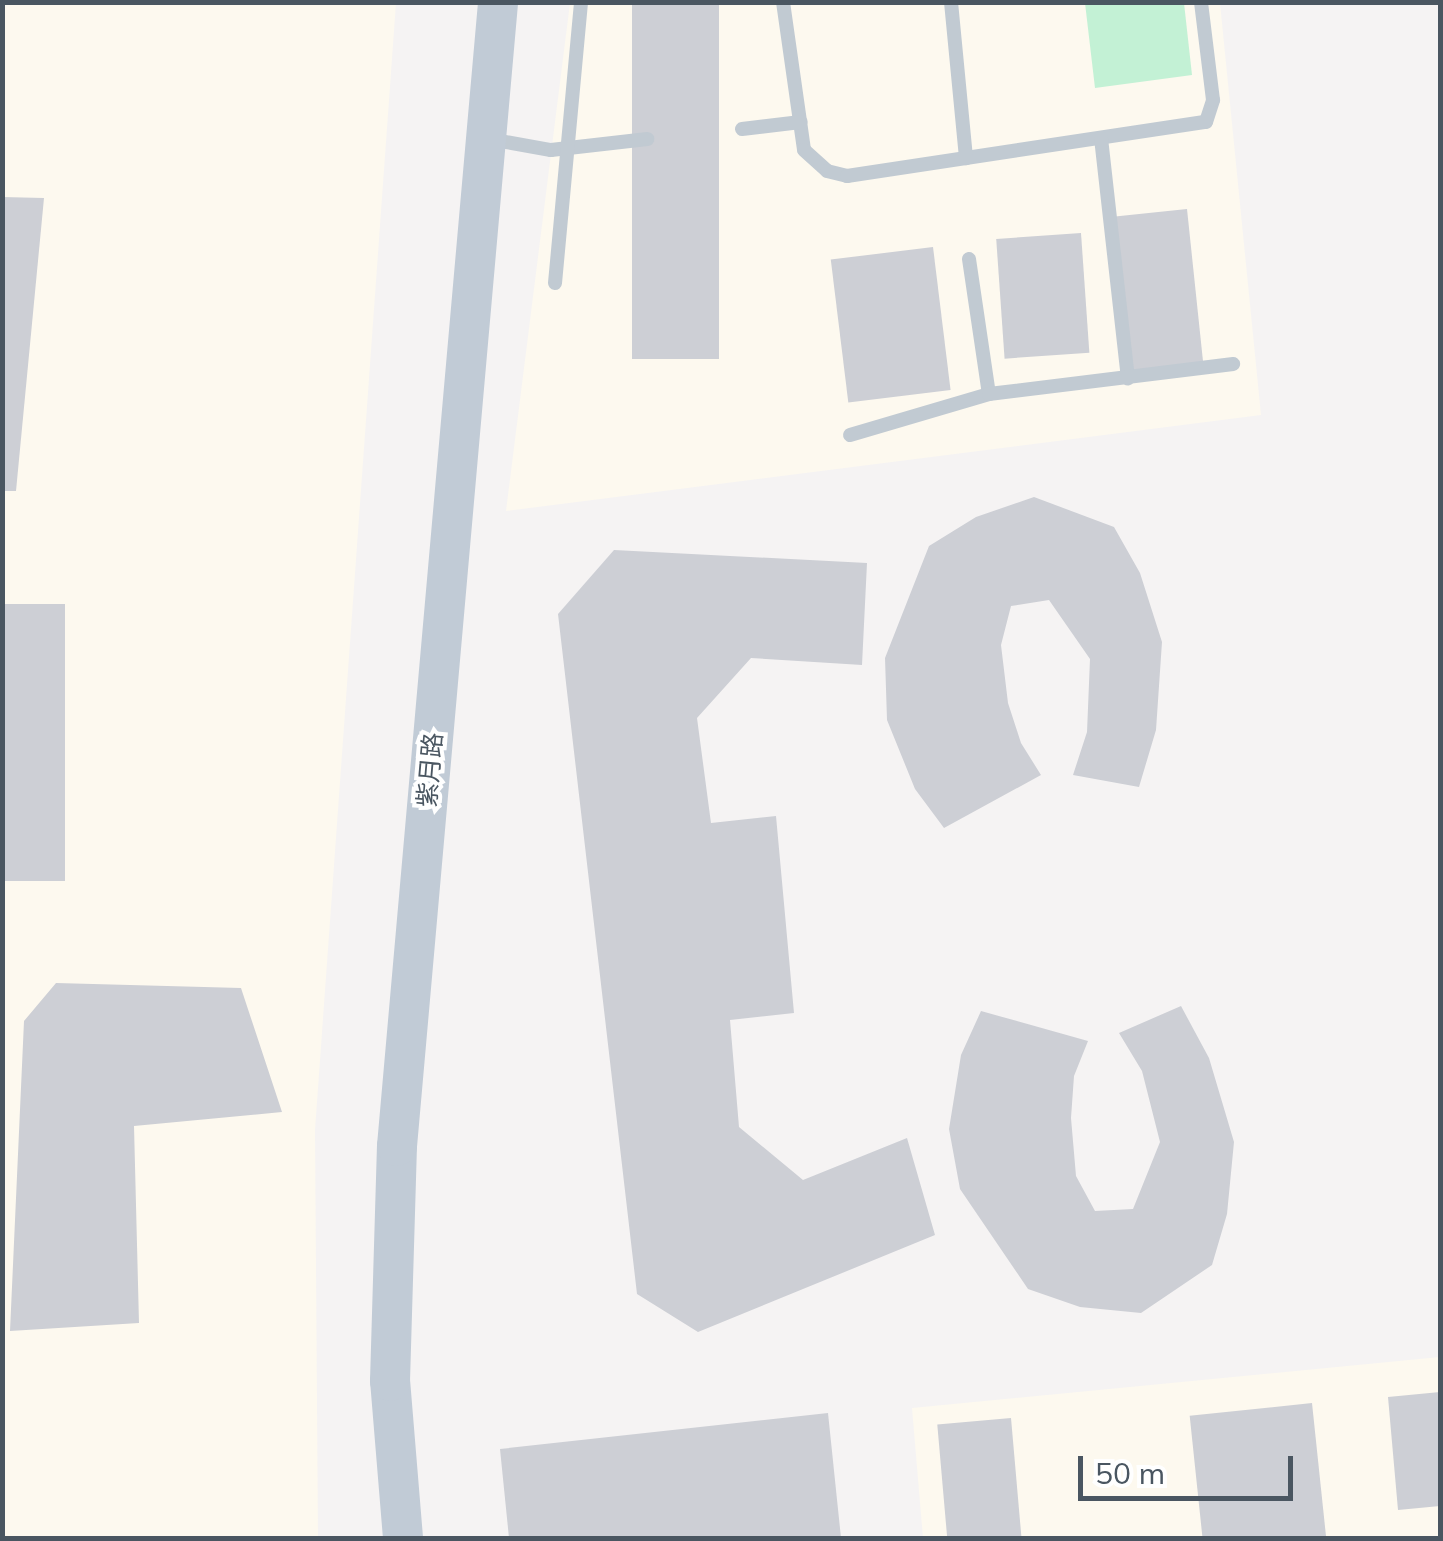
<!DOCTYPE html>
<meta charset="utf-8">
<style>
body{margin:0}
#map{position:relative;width:1443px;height:1541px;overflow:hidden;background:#f5f3f3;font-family:Mulish,"Noto Sans SC",sans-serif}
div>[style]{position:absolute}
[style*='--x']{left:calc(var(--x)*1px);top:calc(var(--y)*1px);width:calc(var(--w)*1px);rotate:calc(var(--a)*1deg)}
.commercial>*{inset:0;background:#fdf9ef}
.green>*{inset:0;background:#c3f1d5}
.building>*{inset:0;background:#cdcfd5;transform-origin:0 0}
.lane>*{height:14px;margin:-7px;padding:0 7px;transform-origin:7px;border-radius:7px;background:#c1cad2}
.secondary>*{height:40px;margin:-20px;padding:0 20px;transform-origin:20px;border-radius:20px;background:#c1cbd6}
span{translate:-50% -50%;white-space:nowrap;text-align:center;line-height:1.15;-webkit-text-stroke:8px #fff;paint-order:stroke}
.street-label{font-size:25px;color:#4a5661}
.frame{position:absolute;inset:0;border:5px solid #4a5661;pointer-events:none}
.scale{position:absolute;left:1078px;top:1456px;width:215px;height:45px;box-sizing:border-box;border:5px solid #4a5661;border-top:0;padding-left:12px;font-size:30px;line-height:35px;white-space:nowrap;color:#4a5661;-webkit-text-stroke:8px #fff;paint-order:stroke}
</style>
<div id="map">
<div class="commercial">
<i style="clip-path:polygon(3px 3px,396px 3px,315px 1130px,318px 1538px,3px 1538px)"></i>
<i style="clip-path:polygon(570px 3px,1220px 3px,1261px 415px,506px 511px)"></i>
<i style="clip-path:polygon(1440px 1357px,1440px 1538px,923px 1538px,912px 1408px)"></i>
</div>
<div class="green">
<i style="clip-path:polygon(1085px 3px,1184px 3px,1192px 75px,1095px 88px)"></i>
</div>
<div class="building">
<i style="left:632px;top:2px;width:87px;height:357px"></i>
<i style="clip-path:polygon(2px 197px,44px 198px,16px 491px,2px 491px)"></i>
<i style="left:1187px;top:209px;width:160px;height:77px;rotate:84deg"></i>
<i style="left:1081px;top:233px;width:120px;height:85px;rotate:86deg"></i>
<i style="left:933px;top:247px;width:144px;height:103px;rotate:83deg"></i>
<i style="clip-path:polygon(1034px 497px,1114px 527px,1140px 573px,1162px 642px,1156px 730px,1139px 787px,1073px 775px,1087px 732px,1090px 659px,1049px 600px,1011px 606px,1001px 645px,1008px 703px,1021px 743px,1041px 775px,944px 828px,915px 789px,887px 720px,885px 658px,929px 546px,976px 517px)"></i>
<i style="clip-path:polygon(614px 550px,867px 563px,862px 665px,751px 658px,697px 718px,711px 823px,776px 816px,794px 1013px,730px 1020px,739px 1127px,803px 1180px,907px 1138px,935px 1235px,698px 1332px,637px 1294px,558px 614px)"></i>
<i style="left:65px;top:604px;width:277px;height:63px;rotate:90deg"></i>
<i style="clip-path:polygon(56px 983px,241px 988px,282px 1112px,134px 1126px,139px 1323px,10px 1331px,24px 1021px)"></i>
<i style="clip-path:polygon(1181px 1006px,1209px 1058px,1234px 1142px,1227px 1214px,1212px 1265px,1141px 1313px,1080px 1307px,1028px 1289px,960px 1189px,949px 1129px,961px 1055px,981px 1011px,1088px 1041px,1074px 1076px,1071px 1118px,1076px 1176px,1095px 1211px,1133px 1209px,1160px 1142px,1142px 1071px,1119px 1033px)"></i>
<i style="clip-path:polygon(1440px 1392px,1440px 1506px,1398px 1510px,1388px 1397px)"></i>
<i style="left:1312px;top:1403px;width:136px;height:123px;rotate:84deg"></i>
<i style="clip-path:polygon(828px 1413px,841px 1538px,509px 1538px,500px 1449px)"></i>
<i style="left:1011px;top:1418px;width:121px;height:74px;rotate:85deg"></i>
</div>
<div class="lane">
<i style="--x:783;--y:2;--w:149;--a:81.9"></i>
<i style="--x:804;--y:150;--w:31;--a:42"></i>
<i style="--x:827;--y:171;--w:21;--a:14"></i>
<i style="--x:847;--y:176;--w:363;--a:-8.6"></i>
<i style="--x:1206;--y:122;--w:23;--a:-72"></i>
<i style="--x:1213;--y:100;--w:99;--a:-97"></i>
<i style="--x:951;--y:2;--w:157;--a:84.5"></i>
<i style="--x:742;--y:129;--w:59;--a:-6.8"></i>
<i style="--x:1101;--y:138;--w:242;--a:83.6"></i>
<i style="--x:489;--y:139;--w:63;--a:10.1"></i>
<i style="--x:551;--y:150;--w:97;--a:-6.5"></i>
<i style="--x:969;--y:259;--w:136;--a:81.6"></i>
<i style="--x:555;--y:283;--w:282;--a:-84.7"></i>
<i style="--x:850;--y:435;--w:145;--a:-16.4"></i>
<i style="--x:989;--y:394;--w:246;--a:-7"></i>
</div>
<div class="secondary">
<i style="--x:403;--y:1538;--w:158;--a:-94.7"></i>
<i style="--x:390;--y:1381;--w:235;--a:-88.3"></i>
<i style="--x:397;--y:1146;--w:1148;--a:-84.95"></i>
</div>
<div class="street-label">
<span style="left:430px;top:770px;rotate:-85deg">紫月路</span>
</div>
<div class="frame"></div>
<div class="scale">50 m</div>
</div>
